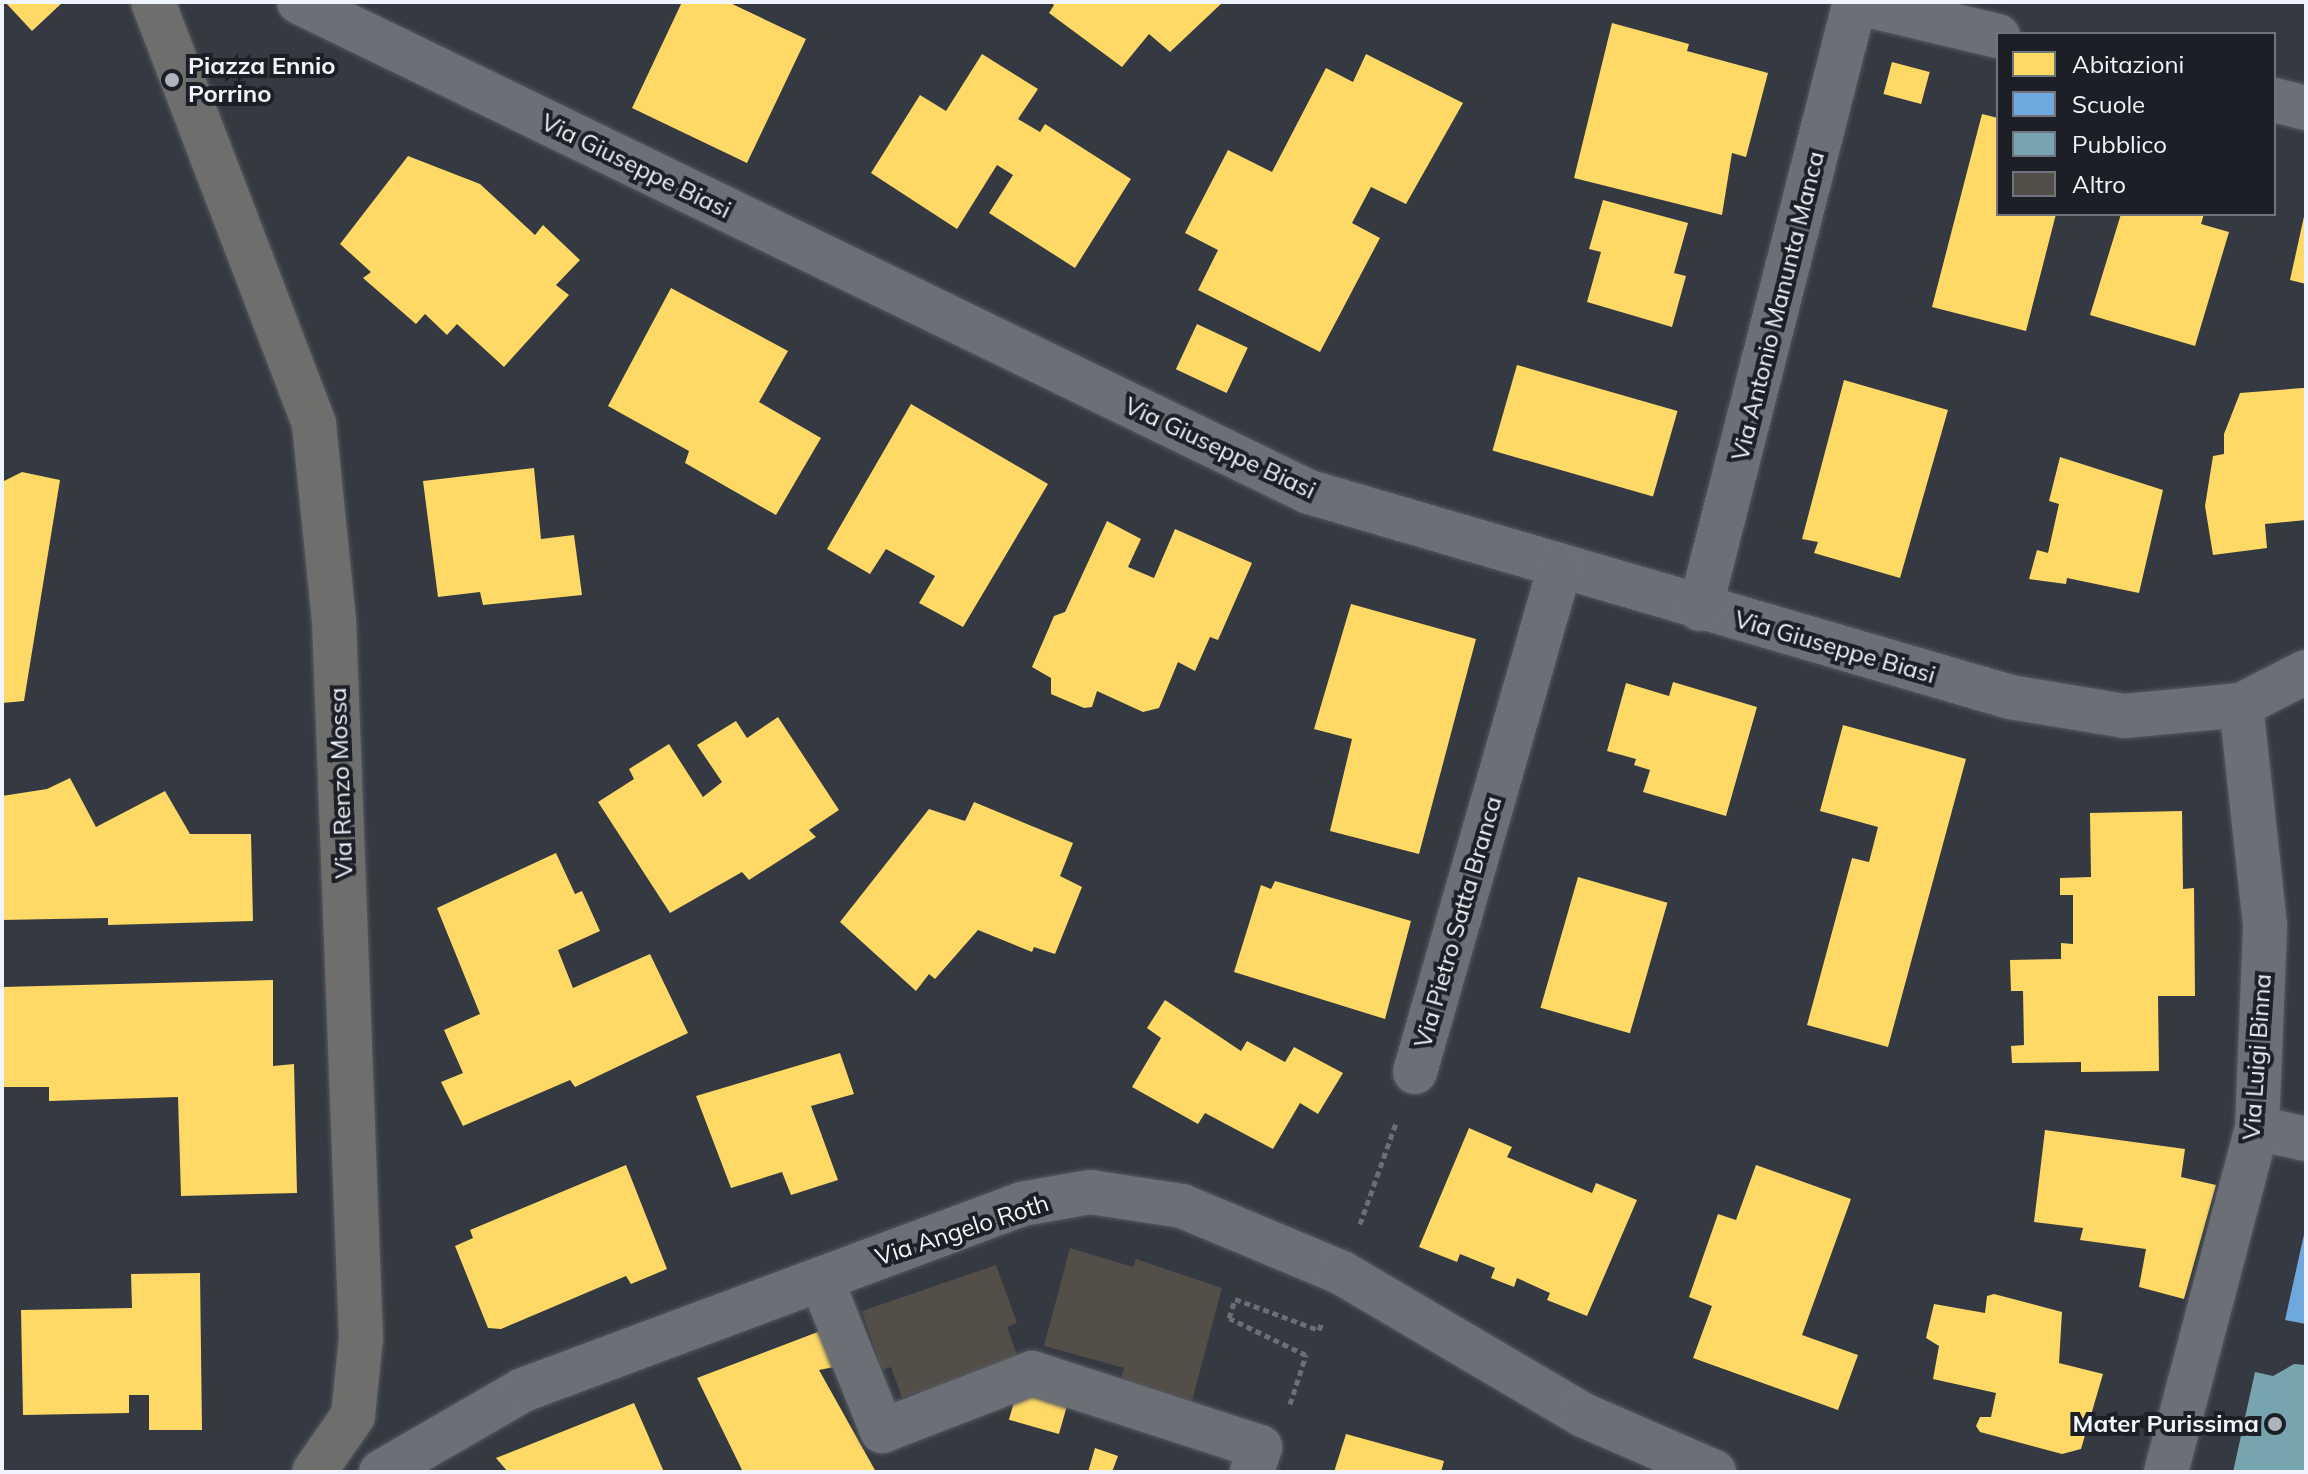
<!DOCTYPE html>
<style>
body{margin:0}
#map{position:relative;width:2308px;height:1474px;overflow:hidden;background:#353941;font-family:Mulish,sans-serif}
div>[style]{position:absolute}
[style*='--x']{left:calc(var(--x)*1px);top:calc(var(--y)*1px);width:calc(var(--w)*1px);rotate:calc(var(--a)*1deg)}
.homes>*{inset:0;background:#ffd966;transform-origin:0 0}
.schools>*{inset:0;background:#6fa8dc}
.public>*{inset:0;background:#76a5af}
.building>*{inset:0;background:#544e48}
.path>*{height:5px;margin-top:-2.5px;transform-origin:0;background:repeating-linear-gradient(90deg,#6b6f75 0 6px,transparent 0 10px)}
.roads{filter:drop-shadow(0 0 2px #54585f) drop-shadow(0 0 2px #54585f)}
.minor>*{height:44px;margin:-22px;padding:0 22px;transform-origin:22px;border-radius:22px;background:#6c6f76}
.major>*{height:44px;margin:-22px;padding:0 22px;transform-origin:22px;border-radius:22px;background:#6e6f6c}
.dots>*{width:22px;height:22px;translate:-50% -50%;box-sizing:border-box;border:4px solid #1c1f26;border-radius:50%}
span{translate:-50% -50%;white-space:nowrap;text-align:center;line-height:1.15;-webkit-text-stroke:8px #1c1f26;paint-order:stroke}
.poi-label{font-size:24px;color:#f0f4fe;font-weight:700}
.left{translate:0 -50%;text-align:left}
.right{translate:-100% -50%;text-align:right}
.street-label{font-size:24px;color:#f0f4fe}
.frame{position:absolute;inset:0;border:4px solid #f0f4fe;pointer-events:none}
.legend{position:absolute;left:1996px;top:32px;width:280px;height:184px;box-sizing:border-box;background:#1c1f26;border:2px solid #71747c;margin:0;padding:10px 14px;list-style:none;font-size:24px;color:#f0f4fe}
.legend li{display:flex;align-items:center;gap:16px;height:40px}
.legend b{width:40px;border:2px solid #71747c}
</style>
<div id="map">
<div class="homes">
<i style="clip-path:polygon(5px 2px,63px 2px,32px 31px)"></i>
<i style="clip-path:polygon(682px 2px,728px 2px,806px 39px,747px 163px,632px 108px)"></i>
<i style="clip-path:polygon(1050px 2px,1223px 2px,1170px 52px,1149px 34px,1122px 67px,1049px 13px,1054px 5px)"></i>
<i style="clip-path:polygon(1612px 23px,1689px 44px,1687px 51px,1768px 73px,1746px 157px,1732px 153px,1722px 215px,1574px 178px)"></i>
<i style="clip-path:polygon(982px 54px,1038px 89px,1018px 119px,1040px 132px,1045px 124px,1131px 179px,1075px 268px,989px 213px,1013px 175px,997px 165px,957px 229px,871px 173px,920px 95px,946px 111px)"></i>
<i style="clip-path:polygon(1366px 54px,1463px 103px,1406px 204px,1371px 187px,1352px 223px,1380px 238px,1320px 352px,1198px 290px,1218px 250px,1185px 233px,1228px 150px,1272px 172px,1326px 68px,1353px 82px)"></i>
<i style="left:1892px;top:62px;width:39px;height:33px;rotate:15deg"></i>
<i style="clip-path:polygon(1982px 114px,1998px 118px,1998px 214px,2056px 214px,2026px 331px,1932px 307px)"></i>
<i style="clip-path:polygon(408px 156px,480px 184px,535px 235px,543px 225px,580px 260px,556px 285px,569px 295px,504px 367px,457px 324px,447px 335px,425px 314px,416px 324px,363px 278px,371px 272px,340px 244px)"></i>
<i style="clip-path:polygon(1603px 200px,1688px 223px,1674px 273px,1686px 276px,1672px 327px,1587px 302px,1601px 252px,1589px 249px)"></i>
<i style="clip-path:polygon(2305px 212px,2306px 212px,2306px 284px,2290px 280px)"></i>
<i style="clip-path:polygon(2121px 214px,2204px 214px,2201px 224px,2229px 232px,2195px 346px,2090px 315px)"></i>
<i style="clip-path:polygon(671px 288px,788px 351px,759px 402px,821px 438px,776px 515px,685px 463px,689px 451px,608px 406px)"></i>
<i style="left:1197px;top:324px;width:56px;height:50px;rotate:25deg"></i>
<i style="left:1517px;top:365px;width:167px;height:89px;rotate:16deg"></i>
<i style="clip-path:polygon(1844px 380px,1948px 410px,1900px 578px,1814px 553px,1818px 542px,1802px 539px)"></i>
<i style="clip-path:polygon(2302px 388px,2306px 388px,2306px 520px,2265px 524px,2267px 548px,2213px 555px,2205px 506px,2213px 456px,2224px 454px,2224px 434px,2240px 393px)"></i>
<i style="clip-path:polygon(911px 404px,1048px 484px,963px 627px,919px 603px,935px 576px,886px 549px,870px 574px,827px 549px)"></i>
<i style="clip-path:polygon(2060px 457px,2163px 490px,2139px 593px,2067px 578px,2066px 584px,2029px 579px,2037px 550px,2048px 553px,2059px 504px,2049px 501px)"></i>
<i style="clip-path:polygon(534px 468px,541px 539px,574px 535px,582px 595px,483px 605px,480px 592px,438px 597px,423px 481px)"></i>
<i style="clip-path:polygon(22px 472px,60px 480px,24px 701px,2px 703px,2px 482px)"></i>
<i style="clip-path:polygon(1107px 521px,1141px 539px,1128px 567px,1154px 578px,1175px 529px,1252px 563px,1218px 640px,1210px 637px,1195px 671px,1178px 662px,1159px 708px,1143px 712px,1097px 691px,1092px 707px,1084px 708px,1051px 694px,1051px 678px,1032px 667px,1054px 616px,1065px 612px)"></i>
<i style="clip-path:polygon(1351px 604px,1476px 639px,1419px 854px,1330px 831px,1352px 739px,1314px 729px)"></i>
<i style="clip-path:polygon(1673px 682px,1757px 707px,1726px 816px,1643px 792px,1650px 770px,1634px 765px,1636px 759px,1607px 751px,1626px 683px,1669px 696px)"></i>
<i style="clip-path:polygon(778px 717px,839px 810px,809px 830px,816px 837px,749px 880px,742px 872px,670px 913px,598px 802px,634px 779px,629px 769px,669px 744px,703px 797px,722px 782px,697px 745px,736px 721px,747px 738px)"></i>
<i style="clip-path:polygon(1843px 725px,1966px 759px,1888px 1047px,1807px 1025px,1852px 858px,1869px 862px,1878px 827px,1820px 811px)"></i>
<i style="clip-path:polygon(70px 778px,96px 827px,165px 791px,190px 834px,251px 834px,253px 921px,108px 925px,108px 918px,2px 920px,2px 796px,47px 789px)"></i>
<i style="clip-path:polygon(974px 802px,1073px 843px,1060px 876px,1082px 887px,1055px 954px,1034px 947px,1032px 952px,978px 930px,935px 979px,929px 974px,916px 991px,840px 922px,929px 809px,965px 821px)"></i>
<i style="clip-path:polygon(2182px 811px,2183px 889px,2194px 888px,2195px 996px,2158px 996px,2159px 1071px,2081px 1072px,2081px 1062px,2012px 1063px,2011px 1046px,2024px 1045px,2023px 991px,2011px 991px,2010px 960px,2061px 959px,2061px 943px,2073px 944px,2073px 895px,2060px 895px,2060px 878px,2091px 877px,2090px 813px)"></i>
<i style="clip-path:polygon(556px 853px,575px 894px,582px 891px,600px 931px,558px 950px,573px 988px,650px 954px,688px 1033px,575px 1087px,570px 1080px,463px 1126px,441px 1082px,463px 1073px,444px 1030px,480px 1014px,437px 908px)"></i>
<i style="left:1578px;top:877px;width:93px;height:136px;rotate:16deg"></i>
<i style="clip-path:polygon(1275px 881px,1411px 921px,1385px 1019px,1234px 972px,1261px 885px,1271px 889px)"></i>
<i style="clip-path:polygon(273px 980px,273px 1066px,294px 1064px,297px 1193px,181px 1196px,178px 1097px,49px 1101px,49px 1087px,2px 1087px,2px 987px)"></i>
<i style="clip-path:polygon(1165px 1000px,1241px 1051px,1247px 1041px,1285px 1062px,1294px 1047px,1343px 1073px,1318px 1114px,1300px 1103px,1273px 1149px,1205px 1113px,1198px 1124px,1132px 1087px,1161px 1038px,1147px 1028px)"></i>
<i style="clip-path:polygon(840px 1053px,854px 1094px,811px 1106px,838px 1180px,791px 1195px,782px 1172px,731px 1188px,696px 1096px)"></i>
<i style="clip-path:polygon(1469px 1128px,1512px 1147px,1507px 1157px,1592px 1193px,1596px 1183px,1637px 1200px,1587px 1316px,1547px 1300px,1550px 1293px,1517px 1278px,1514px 1287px,1491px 1278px,1495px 1268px,1460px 1254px,1457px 1262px,1419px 1247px)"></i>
<i style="clip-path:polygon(2045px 1130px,2185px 1149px,2181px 1177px,2216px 1185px,2184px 1299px,2139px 1287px,2146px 1249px,2080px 1240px,2083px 1228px,2034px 1222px)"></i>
<i style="clip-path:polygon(626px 1165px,667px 1269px,631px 1284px,626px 1276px,501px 1329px,488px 1328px,455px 1246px,473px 1238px,470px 1230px)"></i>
<i style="clip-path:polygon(1756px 1165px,1851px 1199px,1802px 1335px,1858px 1355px,1838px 1410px,1693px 1358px,1712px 1306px,1689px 1297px,1718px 1214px,1736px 1220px)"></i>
<i style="clip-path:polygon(200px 1273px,202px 1430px,149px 1430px,149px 1395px,129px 1395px,129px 1413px,23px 1415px,21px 1310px,132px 1308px,131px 1274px)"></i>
<i style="clip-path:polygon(1994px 1294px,2062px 1312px,2059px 1363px,2103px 1374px,2081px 1449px,2062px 1454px,1980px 1432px,1976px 1426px,1980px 1417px,1991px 1417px,1996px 1393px,1933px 1379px,1939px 1346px,1926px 1338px,1934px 1304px,1985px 1313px,1987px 1296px)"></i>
<i style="clip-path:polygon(823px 1330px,834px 1367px,819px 1370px,876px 1472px,743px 1472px,697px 1378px)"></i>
<i style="left:1018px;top:1388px;width:52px;height:33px;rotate:16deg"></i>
<i style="clip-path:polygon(634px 1403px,664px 1472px,508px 1472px,496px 1458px)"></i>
<i style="clip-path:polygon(1346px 1434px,1444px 1461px,1441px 1472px,1334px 1472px)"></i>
<i style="clip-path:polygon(1095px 1448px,1118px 1456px,1112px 1472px,1088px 1472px)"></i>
</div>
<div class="schools">
<i style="clip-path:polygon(2305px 1230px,2306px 1231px,2306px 1324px,2285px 1320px)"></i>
</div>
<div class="public">
<i style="clip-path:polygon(2294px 1364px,2306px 1365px,2306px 1472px,2233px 1472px,2255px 1372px,2273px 1376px)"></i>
</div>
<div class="building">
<i style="clip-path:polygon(1070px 1248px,1133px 1267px,1136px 1259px,1222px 1288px,1189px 1412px,1117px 1393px,1124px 1368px,1044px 1346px)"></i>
<i style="clip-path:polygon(996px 1265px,1017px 1323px,1007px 1327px,1018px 1358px,902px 1398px,891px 1367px,882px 1370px,862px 1311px)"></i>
</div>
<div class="path">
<i style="--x:1360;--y:1224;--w:110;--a:-70.4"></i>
<i style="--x:1290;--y:1404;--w:52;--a:-71.9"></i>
<i style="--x:1306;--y:1355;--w:85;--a:-154.3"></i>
<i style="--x:1229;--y:1318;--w:20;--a:-72"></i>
<i style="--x:1235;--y:1299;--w:90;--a:20.3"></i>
<i style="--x:1319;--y:1330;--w:8;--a:-67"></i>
</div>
<div class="roads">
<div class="minor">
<i style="--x:299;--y:2;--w:1123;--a:25.88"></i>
<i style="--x:1309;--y:492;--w:730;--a:16.3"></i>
<i style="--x:2010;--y:697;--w:117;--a:9.4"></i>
<i style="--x:2125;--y:716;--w:117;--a:-5.4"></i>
<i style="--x:2241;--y:705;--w:73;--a:-26.9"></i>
<i style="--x:1854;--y:2;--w:148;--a:13.3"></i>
<i style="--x:2274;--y:100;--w:33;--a:14"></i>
<i style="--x:1700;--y:609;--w:626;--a:-75.68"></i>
<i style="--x:1415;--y:1072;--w:525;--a:-73.98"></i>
<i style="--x:2257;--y:1128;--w:50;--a:12.7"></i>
<i style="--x:821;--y:1279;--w:164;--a:68.1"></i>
<i style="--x:882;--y:1431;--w:161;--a:-21.1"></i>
<i style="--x:1032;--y:1373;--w:240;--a:18"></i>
<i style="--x:1260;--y:1447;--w:26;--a:108"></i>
<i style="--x:381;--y:1472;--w:164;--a:-30"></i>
<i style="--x:523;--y:1390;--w:533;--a:-20.44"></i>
<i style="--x:1022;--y:1204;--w:69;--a:-10"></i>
<i style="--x:1090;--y:1192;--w:93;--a:8.7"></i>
<i style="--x:1182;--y:1206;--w:173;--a:22.7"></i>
<i style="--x:1342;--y:1273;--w:280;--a:30.5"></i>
<i style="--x:1583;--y:1415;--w:143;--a:23.5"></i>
<i style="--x:2166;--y:1472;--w:356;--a:-75.2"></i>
<i style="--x:2257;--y:1128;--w:203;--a:-87.7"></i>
<i style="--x:2265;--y:925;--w:221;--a:-96.2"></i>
</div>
<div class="major">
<i style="--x:153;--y:2;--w:452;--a:69.1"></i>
<i style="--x:314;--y:424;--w:197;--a:84.2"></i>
<i style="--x:334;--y:620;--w:719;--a:87.85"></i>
<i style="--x:361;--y:1338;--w:78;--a:95.9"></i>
<i style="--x:353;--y:1416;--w:68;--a:124.9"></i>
</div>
</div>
<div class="dots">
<i style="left:172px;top:80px;background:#afb3bc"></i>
<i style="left:2275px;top:1424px;background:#afb3bc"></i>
</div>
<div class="poi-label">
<span class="left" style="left:188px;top:80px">Piazza Ennio<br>Porrino</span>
<span class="right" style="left:2259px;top:1424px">Mater Purissima</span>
</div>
<div class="street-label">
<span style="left:636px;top:166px;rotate:26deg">Via Giuseppe Biasi</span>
<span style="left:1778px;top:306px;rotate:-76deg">Via Antonio Manunta Manca</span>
<span style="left:1220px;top:448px;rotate:25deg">Via Giuseppe Biasi</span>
<span style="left:1835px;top:647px;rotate:16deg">Via Giuseppe Biasi</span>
<span style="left:341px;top:783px;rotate:-92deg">Via Renzo Mossa</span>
<span style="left:1458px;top:922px;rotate:-74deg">Via Pietro Satta Branca</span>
<span style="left:2257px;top:1057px;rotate:-86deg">Via Luigi Binna</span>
<span style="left:962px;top:1230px;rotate:-18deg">Via Angelo Roth</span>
</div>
<div class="frame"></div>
<ul class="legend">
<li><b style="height:22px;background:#ffd966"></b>Abitazioni</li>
<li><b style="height:22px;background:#6fa8dc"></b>Scuole</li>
<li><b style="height:22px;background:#76a5af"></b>Pubblico</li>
<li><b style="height:22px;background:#544e48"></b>Altro</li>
</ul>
</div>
